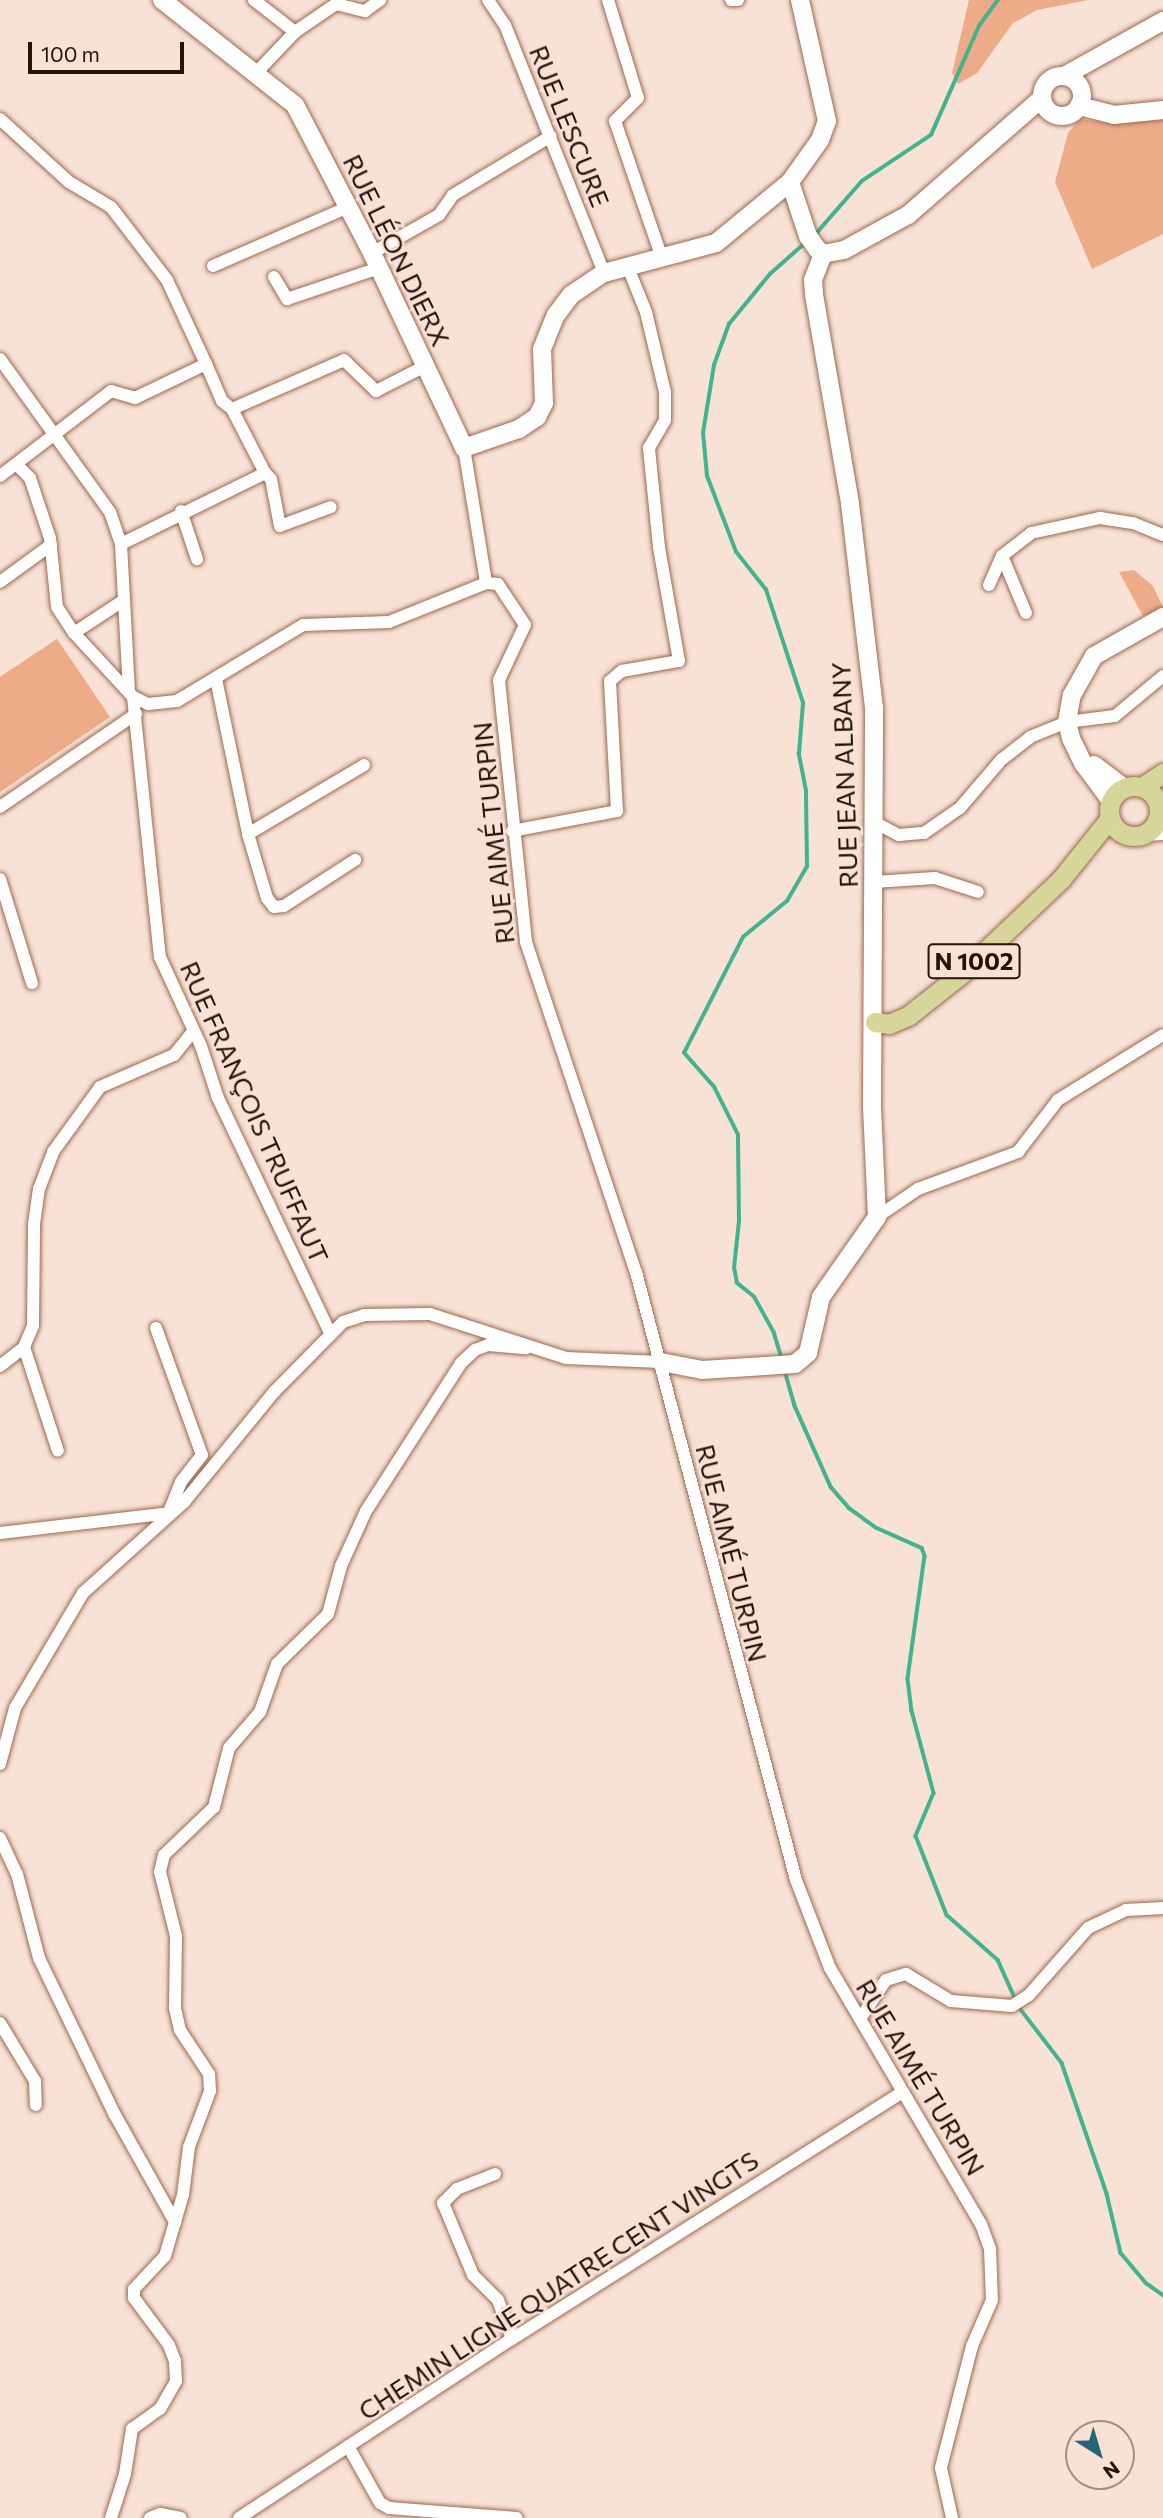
<!DOCTYPE html>
<meta charset="utf-8">
<style>
body{margin:0}
#map{position:relative;width:1163px;height:2518px;overflow:hidden;background:#f8e1d5;font-family:Commissioner,sans-serif}
div>[style]{position:absolute}
[style*='--x']{left:calc(var(--x)*1px);top:calc(var(--y)*1px);width:calc(var(--w)*1px);rotate:calc(var(--a)*1deg)}
.green>*{inset:0;background:#edab88}
.stream>*{height:3.5px;margin:-1.75px;padding:0 1.75px;transform-origin:1.75px;border-radius:1.75px;background:#43b38f}
.roads{filter:drop-shadow(0 0 2px #9b684d) drop-shadow(0 0 2px #9b684d)}
.street>*{height:12px;margin:-6px;padding:0 6px;transform-origin:6px;border-radius:6px;background:#fff}
.secondary>*{height:18px;margin:-9px;padding:0 9px;transform-origin:9px;border-radius:9px;background:#fff}
.secondary>.ring{margin:-9px;padding:0;box-sizing:content-box;background:none;border:18px solid #fff;border-radius:50%}
.primary>*{height:19px;margin:-9.5px;padding:0 9.5px;transform-origin:9.5px;border-radius:9.5px;background:#d7d69a}
.primary>.ring{margin:-9.5px;padding:0;box-sizing:content-box;background:none;border:19px solid #d7d69a;border-radius:50%}
span{translate:-50% -50%;white-space:nowrap;text-align:center;line-height:1.15;-webkit-text-stroke:5px #f8e1d5;paint-order:stroke}
.shield-label span{padding:2px 5px;background:#f8e1d5;border:2px solid;border-radius:5px;-webkit-text-stroke-width:0}
.shield-label{font-size:24px;color:#261208;font-weight:700}
.street-label{font-size:26px;color:#261208}
.north{position:absolute;left:1065px;top:2420px;width:70px;height:70px;box-sizing:border-box;background:#f8e1d5;border:2px solid #a48e83;border-radius:50%;rotate:143deg;font-size:19px;font-weight:700;line-height:28px;text-align:center;color:#261208}
.north::after{content:'';display:block;margin:auto;width:24px;height:32px;background:#26627a;clip-path:polygon(50% 0,100% 100%,50% 72%,0 100%)}
.scale{position:absolute;left:28px;top:42px;width:156px;height:32px;box-sizing:border-box;border:4px solid #261208;border-top:0;padding-left:9px;font-size:21px;line-height:24px;white-space:nowrap;color:#261208;-webkit-text-stroke:5px #f8e1d5;paint-order:stroke}
</style>
<div id="map">
<div class="green">
<i style="clip-path:polygon(969px 0,1088px 0,1037px 10px,1013px 23px,977px 73px,958px 84px,952px 73px)"></i>
<i style="clip-path:polygon(1080px 119px,1115px 124px,1163px 120px,1163px 234px,1092px 269px,1055px 182px,1068px 133px)"></i>
<i style="clip-path:polygon(1134px 570px,1153px 586px,1163px 607px,1159px 611px,1143px 616px,1119px 572px)"></i>
<i style="clip-path:polygon(57px 639px,110px 717px,0 792px,0 677px)"></i>
</div>
<div class="stream">
<i style="--x:814;--y:236;--w:73;--a:-48.9"></i>
<i style="--x:862;--y:181;--w:83;--a:-33.7"></i>
<i style="--x:931;--y:135;--w:119;--a:-66.2"></i>
<i style="--x:979;--y:26;--w:32;--a:-54"></i>
<i style="--x:782;--y:1360;--w:28;--a:-107"></i>
<i style="--x:774;--y:1333;--w:41;--a:-119.1"></i>
<i style="--x:754;--y:1297;--w:22;--a:-141"></i>
<i style="--x:737;--y:1283;--w:15;--a:-101"></i>
<i style="--x:734;--y:1268;--w:47;--a:-83.9"></i>
<i style="--x:739;--y:1221;--w:86;--a:-90.7"></i>
<i style="--x:738;--y:1135;--w:54;--a:-116.6"></i>
<i style="--x:714;--y:1087;--w:45;--a:-131.4"></i>
<i style="--x:684;--y:1053;--w:130;--a:-63"></i>
<i style="--x:743;--y:937;--w:57;--a:-39.3"></i>
<i style="--x:787;--y:901;--w:39;--a:-60"></i>
<i style="--x:807;--y:867;--w:76;--a:-90.8"></i>
<i style="--x:806;--y:791;--w:38;--a:-101"></i>
<i style="--x:799;--y:754;--w:51;--a:-85.5"></i>
<i style="--x:803;--y:703;--w:119;--a:-108.1"></i>
<i style="--x:766;--y:590;--w:48;--a:-128.3"></i>
<i style="--x:736;--y:552;--w:81;--a:-110.9"></i>
<i style="--x:707;--y:476;--w:43;--a:-95.3"></i>
<i style="--x:703;--y:433;--w:69;--a:-80.8"></i>
<i style="--x:714;--y:365;--w:44;--a:-69.9"></i>
<i style="--x:729;--y:324;--w:65;--a:-50.6"></i>
<i style="--x:770;--y:274;--w:47;--a:-41.5"></i>
<i style="--x:785;--y:1371;--w:36;--a:74"></i>
<i style="--x:795;--y:1406;--w:89;--a:66"></i>
<i style="--x:831;--y:1487;--w:28;--a:49"></i>
<i style="--x:849;--y:1508;--w:34;--a:36"></i>
<i style="--x:877;--y:1528;--w:49;--a:24"></i>
<i style="--x:922;--y:1548;--w:9;--a:69"></i>
<i style="--x:925;--y:1556;--w:124;--a:97.9"></i>
<i style="--x:908;--y:1679;--w:32;--a:83"></i>
<i style="--x:912;--y:1711;--w:85;--a:75"></i>
<i style="--x:934;--y:1793;--w:47;--a:112.7"></i>
<i style="--x:916;--y:1836;--w:85;--a:68.6"></i>
<i style="--x:947;--y:1915;--w:68;--a:41.4"></i>
<i style="--x:998;--y:1960;--w:44;--a:65.8"></i>
<i style="--x:1019;--y:2007;--w:71;--a:52.5"></i>
<i style="--x:1062;--y:2063;--w:139;--a:71"></i>
<i style="--x:1107;--y:2194;--w:61;--a:76.7"></i>
<i style="--x:1121;--y:2253;--w:39;--a:50"></i>
<i style="--x:1146;--y:2283;--w:21;--a:35"></i>
</div>
<div class="roads">
<div class="street">
<i style="--x:254;--y:0;--w:52;--a:38"></i>
<i style="--x:488;--y:0;--w:30;--a:56"></i>
<i style="--x:505;--y:25;--w:267;--a:68.2"></i>
<i style="--x:608;--y:0;--w:102;--a:73"></i>
<i style="--x:638;--y:98;--w:33;--a:135"></i>
<i style="--x:615;--y:121;--w:145;--a:71.1"></i>
<i style="--x:731;--y:0;--w:7;--a:0"></i>
<i style="--x:255;--y:74;--w:58;--a:-46.4"></i>
<i style="--x:295;--y:32;--w:50;--a:-34.3"></i>
<i style="--x:336;--y:4;--w:30;--a:14"></i>
<i style="--x:365;--y:11;--w:19;--a:-36"></i>
<i style="--x:0;--y:119;--w:93;--a:42.4"></i>
<i style="--x:69;--y:182;--w:49;--a:30.8"></i>
<i style="--x:111;--y:207;--w:92;--a:52.5"></i>
<i style="--x:167;--y:280;--w:93;--a:65.1"></i>
<i style="--x:372;--y:253;--w:77;--a:-29.6"></i>
<i style="--x:439;--y:215;--w:24;--a:-55"></i>
<i style="--x:453;--y:195;--w:114;--a:-31"></i>
<i style="--x:213;--y:266;--w:147;--a:-23.6"></i>
<i style="--x:274;--y:277;--w:26;--a:59"></i>
<i style="--x:287;--y:299;--w:97;--a:-18.6"></i>
<i style="--x:0;--y:359;--w:188;--a:54.3"></i>
<i style="--x:110;--y:512;--w:34;--a:71"></i>
<i style="--x:121;--y:544;--w:148;--a:86.9"></i>
<i style="--x:232;--y:409;--w:72;--a:62.7"></i>
<i style="--x:464;--y:448;--w:137;--a:80.7"></i>
<i style="--x:18;--y:466;--w:17;--a:45"></i>
<i style="--x:30;--y:478;--w:63;--a:71.6"></i>
<i style="--x:50;--y:538;--w:69;--a:84.2"></i>
<i style="--x:57;--y:607;--w:31;--a:57"></i>
<i style="--x:74;--y:633;--w:87;--a:47.3"></i>
<i style="--x:133;--y:697;--w:17;--a:25"></i>
<i style="--x:148;--y:704;--w:29;--a:-6"></i>
<i style="--x:177;--y:701;--w:147;--a:-31.1"></i>
<i style="--x:303;--y:625;--w:86;--a:-2"></i>
<i style="--x:389;--y:622;--w:105;--a:-21.9"></i>
<i style="--x:486;--y:583;--w:12;--a:5"></i>
<i style="--x:498;--y:584;--w:49;--a:56.6"></i>
<i style="--x:525;--y:625;--w:61;--a:115.3"></i>
<i style="--x:499;--y:680;--w:263;--a:84.1"></i>
<i style="--x:526;--y:942;--w:348;--a:71.6"></i>
<i style="--x:636;--y:1272;--w:629;--a:75.26"></i>
<i style="--x:796;--y:1880;--w:94;--a:68.9"></i>
<i style="--x:830;--y:1968;--w:297;--a:59.5"></i>
<i style="--x:981;--y:2224;--w:27;--a:70"></i>
<i style="--x:990;--y:2249;--w:51;--a:87.8"></i>
<i style="--x:992;--y:2300;--w:50;--a:113.5"></i>
<i style="--x:972;--y:2346;--w:126;--a:104.3"></i>
<i style="--x:941;--y:2468;--w:51;--a:77.6"></i>
<i style="--x:0;--y:476;--w:140;--a:-37.4"></i>
<i style="--x:111;--y:391;--w:25;--a:16"></i>
<i style="--x:135;--y:398;--w:79;--a:-25.6"></i>
<i style="--x:206;--y:364;--w:40;--a:66.6"></i>
<i style="--x:222;--y:401;--w:13;--a:39"></i>
<i style="--x:232;--y:409;--w:122;--a:-23.6"></i>
<i style="--x:344;--y:360;--w:45;--a:44.1"></i>
<i style="--x:376;--y:391;--w:55;--a:-27"></i>
<i style="--x:181;--y:511;--w:51;--a:71.6"></i>
<i style="--x:121;--y:544;--w:161;--a:-26.2"></i>
<i style="--x:265;--y:473;--w:8;--a:45"></i>
<i style="--x:271;--y:479;--w:48;--a:79.2"></i>
<i style="--x:280;--y:526;--w:54;--a:-20.4"></i>
<i style="--x:0;--y:582;--w:63;--a:-36"></i>
<i style="--x:989;--y:585;--w:32;--a:-66"></i>
<i style="--x:1026;--y:613;--w:62;--a:-112.8"></i>
<i style="--x:1002;--y:556;--w:37;--a:-38"></i>
<i style="--x:1031;--y:533;--w:71;--a:-12.3"></i>
<i style="--x:1100;--y:518;--w:33;--a:9"></i>
<i style="--x:1133;--y:523;--w:32;--a:22"></i>
<i style="--x:74;--y:633;--w:60;--a:-33.4"></i>
<i style="--x:216;--y:679;--w:158;--a:78.3"></i>
<i style="--x:248;--y:834;--w:67;--a:73.5"></i>
<i style="--x:267;--y:898;--w:11;--a:52"></i>
<i style="--x:274;--y:907;--w:10;--a:-6"></i>
<i style="--x:284;--y:906;--w:85;--a:-32.9"></i>
<i style="--x:133;--y:697;--w:261;--a:84.1"></i>
<i style="--x:160;--y:957;--w:98;--a:65.3"></i>
<i style="--x:201;--y:1046;--w:55;--a:71.9"></i>
<i style="--x:218;--y:1098;--w:260;--a:64.5"></i>
<i style="--x:0;--y:807;--w:165;--a:-34.4"></i>
<i style="--x:1160;--y:812;--w:5;--a:53"></i>
<i style="--x:876;--y:823;--w:26;--a:28"></i>
<i style="--x:899;--y:835;--w:25;--a:-5"></i>
<i style="--x:924;--y:833;--w:44;--a:-34.8"></i>
<i style="--x:960;--y:808;--w:63;--a:-49.5"></i>
<i style="--x:1001;--y:760;--w:37;--a:-38"></i>
<i style="--x:1030;--y:737;--w:40;--a:-22"></i>
<i style="--x:1067;--y:722;--w:48;--a:-7.1"></i>
<i style="--x:1115;--y:716;--w:62;--a:-39.8"></i>
<i style="--x:512;--y:831;--w:107;--a:-10.8"></i>
<i style="--x:617;--y:811;--w:130;--a:-93.1"></i>
<i style="--x:610;--y:681;--w:16;--a:-40"></i>
<i style="--x:622;--y:671;--w:58;--a:-10"></i>
<i style="--x:679;--y:661;--w:116;--a:-100"></i>
<i style="--x:659;--y:547;--w:100;--a:-95.8"></i>
<i style="--x:649;--y:448;--w:32;--a:-60"></i>
<i style="--x:665;--y:420;--w:28;--a:-90"></i>
<i style="--x:665;--y:392;--w:82;--a:-103.4"></i>
<i style="--x:646;--y:312;--w:51;--a:-112"></i>
<i style="--x:248;--y:834;--w:135;--a:-30.7"></i>
<i style="--x:1144;--y:835;--w:19;--a:-3"></i>
<i style="--x:0;--y:879;--w:109;--a:72.9"></i>
<i style="--x:874;--y:882;--w:61;--a:-3.8"></i>
<i style="--x:935;--y:878;--w:45;--a:18"></i>
<i style="--x:877;--y:1217;--w:50;--a:-34.3"></i>
<i style="--x:918;--y:1189;--w:107;--a:-20.3"></i>
<i style="--x:1018;--y:1152;--w:66;--a:-52.4"></i>
<i style="--x:1058;--y:1100;--w:123;--a:-31.8"></i>
<i style="--x:156;--y:1328;--w:135;--a:70.1"></i>
<i style="--x:202;--y:1455;--w:34;--a:128"></i>
<i style="--x:181;--y:1482;--w:32;--a:112"></i>
<i style="--x:24;--y:1347;--w:109;--a:71.9"></i>
<i style="--x:0;--y:1366;--w:31;--a:-38"></i>
<i style="--x:24;--y:1347;--w:23;--a:-67"></i>
<i style="--x:33;--y:1326;--w:102;--a:-89.4"></i>
<i style="--x:34;--y:1224;--w:35;--a:-82"></i>
<i style="--x:39;--y:1189;--w:40;--a:-69"></i>
<i style="--x:53;--y:1152;--w:80;--a:-54.1"></i>
<i style="--x:100;--y:1087;--w:81;--a:-23.4"></i>
<i style="--x:174;--y:1055;--w:28;--a:-51"></i>
<i style="--x:0;--y:1533;--w:170;--a:-6.7"></i>
<i style="--x:0;--y:1764;--w:58;--a:-75"></i>
<i style="--x:15;--y:1708;--w:134;--a:-59.4"></i>
<i style="--x:83;--y:1593;--w:136;--a:-42"></i>
<i style="--x:184;--y:1502;--w:142;--a:-50.7"></i>
<i style="--x:274;--y:1392;--w:98;--a:-45.4"></i>
<i style="--x:343;--y:1322;--w:22;--a:-18"></i>
<i style="--x:364;--y:1315;--w:66;--a:-0.9"></i>
<i style="--x:430;--y:1314;--w:143;--a:17.9"></i>
<i style="--x:566;--y:1358;--w:95;--a:2.4"></i>
<i style="--x:0;--y:1838;--w:40;--a:65"></i>
<i style="--x:17;--y:1874;--w:87;--a:75.3"></i>
<i style="--x:39;--y:1958;--w:174;--a:64.2"></i>
<i style="--x:115;--y:2115;--w:123;--a:60.7"></i>
<i style="--x:860;--y:2019;--w:47;--a:-56.3"></i>
<i style="--x:886;--y:1980;--w:21;--a:-17"></i>
<i style="--x:906;--y:1974;--w:52;--a:31"></i>
<i style="--x:951;--y:2001;--w:61;--a:4.7"></i>
<i style="--x:1012;--y:2006;--w:20;--a:-33"></i>
<i style="--x:1029;--y:1995;--w:89;--a:-48.6"></i>
<i style="--x:1088;--y:1928;--w:42;--a:-25.3"></i>
<i style="--x:1126;--y:1910;--w:37;--a:-3"></i>
<i style="--x:0;--y:2023;--w:68;--a:58.9"></i>
<i style="--x:35;--y:2081;--w:24;--a:88"></i>
<i style="--x:495;--y:2174;--w:41;--a:158.5"></i>
<i style="--x:457;--y:2189;--w:20;--a:135"></i>
<i style="--x:443;--y:2203;--w:78;--a:67.4"></i>
<i style="--x:473;--y:2275;--w:35;--a:45"></i>
<i style="--x:498;--y:2300;--w:41;--a:70.3"></i>
<i style="--x:348;--y:2446;--w:65;--a:60.7"></i>
<i style="--x:380;--y:2503;--w:10;--a:29"></i>
<i style="--x:389;--y:2508;--w:128;--a:4.5"></i>
<i style="--x:111;--y:2518;--w:46;--a:-72.3"></i>
<i style="--x:125;--y:2474;--w:46;--a:-81.2"></i>
<i style="--x:132;--y:2429;--w:34;--a:-36"></i>
<i style="--x:160;--y:2409;--w:32;--a:-60"></i>
<i style="--x:176;--y:2381;--w:20;--a:-93"></i>
<i style="--x:175;--y:2361;--w:17;--a:-111"></i>
<i style="--x:169;--y:2345;--w:59;--a:-126.7"></i>
<i style="--x:134;--y:2298;--w:9;--a:-90"></i>
<i style="--x:134;--y:2289;--w:45;--a:-46.8"></i>
<i style="--x:165;--y:2256;--w:64;--a:-73.6"></i>
<i style="--x:183;--y:2195;--w:48;--a:-82.9"></i>
<i style="--x:189;--y:2147;--w:60;--a:-69.4"></i>
<i style="--x:210;--y:2091;--w:17;--a:-93"></i>
<i style="--x:209;--y:2074;--w:53;--a:-123.4"></i>
<i style="--x:180;--y:2030;--w:23;--a:-103"></i>
<i style="--x:175;--y:2008;--w:72;--a:-89.2"></i>
<i style="--x:176;--y:1936;--w:66;--a:-104"></i>
<i style="--x:160;--y:1872;--w:17;--a:-77"></i>
<i style="--x:164;--y:1855;--w:69;--a:-43.8"></i>
<i style="--x:214;--y:1807;--w:61;--a:-75.7"></i>
<i style="--x:229;--y:1748;--w:48;--a:-49.3"></i>
<i style="--x:260;--y:1712;--w:51;--a:-70.5"></i>
<i style="--x:277;--y:1664;--w:71;--a:-44.4"></i>
<i style="--x:328;--y:1614;--w:50;--a:-74.8"></i>
<i style="--x:341;--y:1566;--w:60;--a:-65.6"></i>
<i style="--x:366;--y:1511;--w:176;--a:-57.3"></i>
<i style="--x:461;--y:1363;--w:19;--a:-43"></i>
<i style="--x:475;--y:1350;--w:14;--a:-21"></i>
<i style="--x:488;--y:1345;--w:38;--a:5"></i>
<i style="--x:150;--y:2518;--w:11;--a:-22"></i>
<i style="--x:160;--y:2514;--w:21;--a:11"></i>
<i style="--x:239;--y:2518;--w:326;--a:-33.3"></i>
<i style="--x:512;--y:2339;--w:462;--a:-32.3"></i>
</div>
<div class="secondary">
<i style="--x:162;--y:0;--w:169;--a:38.3"></i>
<i style="--x:295;--y:105;--w:167;--a:62.5"></i>
<i style="--x:372;--y:253;--w:216;--a:64.7"></i>
<i style="--x:464;--y:448;--w:58;--a:-19.1"></i>
<i style="--x:519;--y:429;--w:22;--a:-34"></i>
<i style="--x:537;--y:417;--w:16;--a:-63"></i>
<i style="--x:544;--y:403;--w:54;--a:-92.1"></i>
<i style="--x:542;--y:349;--w:37;--a:-68"></i>
<i style="--x:556;--y:315;--w:25;--a:-53"></i>
<i style="--x:571;--y:295;--w:40;--a:-34"></i>
<i style="--x:604;--y:273;--w:116;--a:-15"></i>
<i style="--x:716;--y:243;--w:96;--a:-39.5"></i>
<i style="--x:790;--y:182;--w:52;--a:-54.5"></i>
<i style="--x:820;--y:140;--w:20;--a:-70"></i>
<i style="--x:827;--y:121;--w:124;--a:-102.6"></i>
<i style="--x:1064;--y:76;--w:113;--a:-29.1"></i>
<i class="ring" style="left:1042px;top:76px;width:22px;height:22px"></i>
<i style="--x:1079;--y:106;--w:36;--a:14"></i>
<i style="--x:1114;--y:115;--w:49;--a:-5.8"></i>
<i style="--x:790;--y:182;--w:57;--a:71.6"></i>
<i style="--x:808;--y:236;--w:16;--a:55"></i>
<i style="--x:817;--y:249;--w:8;--a:40"></i>
<i style="--x:823;--y:254;--w:21;--a:-11"></i>
<i style="--x:844;--y:250;--w:73;--a:-28.7"></i>
<i style="--x:908;--y:215;--w:178;--a:-41.1"></i>
<i style="--x:1094;--y:765;--w:38;--a:37"></i>
<i style="--x:1111;--y:801;--w:47;--a:-126.4"></i>
<i style="--x:1083;--y:763;--w:28;--a:-116"></i>
<i style="--x:1071;--y:738;--w:16;--a:-104"></i>
<i style="--x:1067;--y:722;--w:27;--a:-80"></i>
<i style="--x:1072;--y:695;--w:45;--a:-60.6"></i>
<i style="--x:1094;--y:656;--w:79;--a:-29.5"></i>
<i style="--x:661;--y:1362;--w:42;--a:11"></i>
<i style="--x:702;--y:1370;--w:93;--a:-3.7"></i>
<i style="--x:795;--y:1364;--w:17;--a:-40"></i>
<i style="--x:808;--y:1353;--w:57;--a:-76.9"></i>
<i style="--x:821;--y:1297;--w:98;--a:-55"></i>
<i style="--x:877;--y:1217;--w:111;--a:-92.6"></i>
<i style="--x:872;--y:1106;--w:398;--a:-89.7"></i>
<i style="--x:874;--y:708;--w:206;--a:-96.7"></i>
<i style="--x:850;--y:503;--w:212;--a:-99.8"></i>
<i style="--x:814;--y:294;--w:14;--a:-94"></i>
<i style="--x:813;--y:280;--w:28;--a:-69"></i>
</div>
<div class="primary">
<i class="ring" style="left:1109px;top:786px;width:31px;height:31px"></i>
<i style="--x:1142;--y:787;--w:25;--a:-34"></i>
<i style="--x:875;--y:1022;--w:14;--a:8"></i>
<i style="--x:889;--y:1024;--w:21;--a:-23"></i>
<i style="--x:908;--y:1016;--w:68;--a:-38.4"></i>
<i style="--x:961;--y:974;--w:139;--a:-43.5"></i>
<i style="--x:1062;--y:878;--w:77;--a:-51.3"></i>
</div>
</div>
<div class="shield-label">
<span style="left:974px;top:961px">N 1002</span>
</div>
<div class="street-label">
<span style="left:570px;top:126px;rotate:68deg">RUE LESCURE</span>
<span style="left:397px;top:250px;rotate:64deg">RUE LÉON DIERX</span>
<span style="left:844px;top:775px;rotate:-92deg">RUE JEAN ALBANY</span>
<span style="left:493px;top:833px;rotate:-96deg">RUE AIMÉ TURPIN</span>
<span style="left:255px;top:1112px;rotate:66deg">RUE FRANÇOIS TRUFFAUT</span>
<span style="left:732px;top:1553px;rotate:76deg">RUE AIMÉ TURPIN</span>
<span style="left:921px;top:2077px;rotate:59deg">RUE AIMÉ TURPIN</span>
<span style="left:558px;top:2285px;rotate:-33deg">CHEMIN LIGNE QUATRE CENT VINGTS</span>
</div>
<div class="north">N</div>
<div class="scale">100 m</div>
</div>
